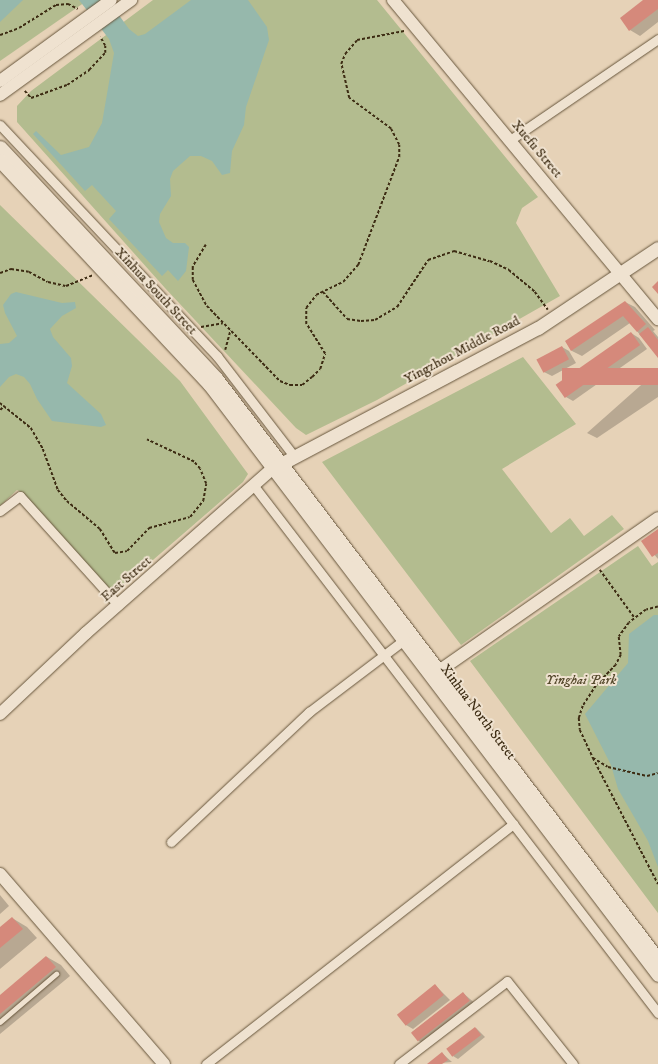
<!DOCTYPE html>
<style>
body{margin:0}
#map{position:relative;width:658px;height:1064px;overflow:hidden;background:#e6d2b7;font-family:"IM FELL DW Pica",serif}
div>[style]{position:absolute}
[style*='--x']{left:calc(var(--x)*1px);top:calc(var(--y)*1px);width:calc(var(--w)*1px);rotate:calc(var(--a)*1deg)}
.green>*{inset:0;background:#b3bc8f}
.water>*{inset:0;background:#96b8ac}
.shadow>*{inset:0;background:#0003}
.building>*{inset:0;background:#d5897b;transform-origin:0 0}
.path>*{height:1.5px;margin-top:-0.75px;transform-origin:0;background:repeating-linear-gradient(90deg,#3d2c13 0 3px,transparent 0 5px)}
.roads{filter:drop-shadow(0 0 1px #67563c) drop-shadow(0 0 1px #67563c)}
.service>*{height:4.5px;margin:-2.25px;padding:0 2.25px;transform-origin:2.25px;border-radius:2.25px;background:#efe2d0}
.minor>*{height:9px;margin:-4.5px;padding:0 4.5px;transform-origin:4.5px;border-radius:4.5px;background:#efe2d0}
.tertiary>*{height:12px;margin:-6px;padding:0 6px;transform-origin:6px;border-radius:6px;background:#efe2d0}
.secondary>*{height:13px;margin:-6.5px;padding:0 6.5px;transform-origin:6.5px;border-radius:6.5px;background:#efe2d0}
span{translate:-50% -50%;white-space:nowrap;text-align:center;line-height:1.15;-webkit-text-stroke:4px #efe2d0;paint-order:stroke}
.street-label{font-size:14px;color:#3d2c13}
.park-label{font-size:14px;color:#55492c;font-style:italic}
</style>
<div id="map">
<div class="green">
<i style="clip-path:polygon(0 0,88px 0,0 61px)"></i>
<i style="clip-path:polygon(153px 0,377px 0,538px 197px,522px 208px,516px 223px,560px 296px,377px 400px,306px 435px,296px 428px,165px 288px,17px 122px,17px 106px,31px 91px)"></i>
<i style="clip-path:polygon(0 205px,180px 381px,248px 474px,243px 482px,131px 579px,113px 590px,103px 584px,21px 492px,17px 490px,0 506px)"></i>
<i style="clip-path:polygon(523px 357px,576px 424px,502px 469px,551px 533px,570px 518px,584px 536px,612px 515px,624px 529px,461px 645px,322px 462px)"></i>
<i style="clip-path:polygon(638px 546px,652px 566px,658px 562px,658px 913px,470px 661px)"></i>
</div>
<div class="water">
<i style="clip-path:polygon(0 0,23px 0,0 22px)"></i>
<i style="clip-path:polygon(79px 0,108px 0,129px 29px,138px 36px,145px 34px,191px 0,248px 0,267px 27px,269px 40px,246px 107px,244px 125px,232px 151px,230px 173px,222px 175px,212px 161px,201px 156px,190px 156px,173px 171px,170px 179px,171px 196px,160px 214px,159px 222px,166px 238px,173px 243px,185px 243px,189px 247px,186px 271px,178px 281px,168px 270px,162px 276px,109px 219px,116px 211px,92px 185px,85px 191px,33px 134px,36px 131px,61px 155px,89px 147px,102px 123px,114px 53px,109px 39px)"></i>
<i style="clip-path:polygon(16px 292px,62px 303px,75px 302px,76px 308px,62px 316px,50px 329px,53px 337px,71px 358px,72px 366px,67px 383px,101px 414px,106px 425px,101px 427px,52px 421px,37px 399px,30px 384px,24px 377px,16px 374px,9px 377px,0 387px,0 344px,9px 343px,17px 336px,5px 313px,3px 305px,11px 294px)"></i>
<i style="clip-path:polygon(654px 615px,658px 615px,658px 867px,648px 841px,618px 789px,611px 765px,585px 714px,628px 663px,629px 634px)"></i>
</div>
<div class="shadow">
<i style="clip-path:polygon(645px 0,658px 0,658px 22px,640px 36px,630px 30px,621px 18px)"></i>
<i style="clip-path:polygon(625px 302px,635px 307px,655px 330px,653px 331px,658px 337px,658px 356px,630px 323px,582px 356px,572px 351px,566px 342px)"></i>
<i style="clip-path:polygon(631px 333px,639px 338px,647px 349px,573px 401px,566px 397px,558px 385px)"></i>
<i style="clip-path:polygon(562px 347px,569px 351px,576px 363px,552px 376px,544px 372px)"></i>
<i style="clip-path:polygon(658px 370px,658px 397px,597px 438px,587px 433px)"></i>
<i style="clip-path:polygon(658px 530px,658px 559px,643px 541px)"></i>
<i style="clip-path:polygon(0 895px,9px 906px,0 914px)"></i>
<i style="clip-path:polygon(12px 918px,27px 927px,37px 938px,0 969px,0 928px)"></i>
<i style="clip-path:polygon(47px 957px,61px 965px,70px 976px,0 1034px,0 996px)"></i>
<i style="clip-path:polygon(435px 985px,450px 1000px,413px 1029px,406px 1025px,398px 1015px)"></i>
<i style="clip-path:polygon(463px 993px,477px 1005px,426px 1045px,419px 1041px,412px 1032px)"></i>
<i style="clip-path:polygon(476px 1028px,485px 1037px,458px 1059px,453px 1056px)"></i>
<i style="clip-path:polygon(443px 1054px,452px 1062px,429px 1064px)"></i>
</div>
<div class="building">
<i style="clip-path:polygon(643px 0,658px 0,658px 9px,629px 31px,620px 18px)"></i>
<i style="clip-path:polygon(658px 281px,658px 294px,652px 287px)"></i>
<i style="clip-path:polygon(625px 301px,646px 324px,637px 332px,623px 316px,571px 351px,565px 341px)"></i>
<i style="clip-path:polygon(648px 327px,658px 340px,658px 358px,639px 334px)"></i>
<i style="left:631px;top:332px;width:16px;height:92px;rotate:55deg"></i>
<i style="left:562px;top:346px;width:15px;height:29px;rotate:62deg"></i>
<i style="left:658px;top:368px;width:17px;height:96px;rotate:90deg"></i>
<i style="clip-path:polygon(658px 529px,658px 553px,652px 557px,641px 541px)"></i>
<i style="clip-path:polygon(12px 917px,23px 929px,0 948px,0 927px)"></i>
<i style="clip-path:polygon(46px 956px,56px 967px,0 1014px,0 995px)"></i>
<i style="left:435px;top:984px;width:14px;height:49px;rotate:51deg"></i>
<i style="left:463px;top:992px;width:11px;height:66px;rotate:52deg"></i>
<i style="left:475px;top:1027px;width:10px;height:36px;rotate:53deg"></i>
<i style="clip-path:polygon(442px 1052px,448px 1060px,442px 1064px,427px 1064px)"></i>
</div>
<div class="path">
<i style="--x:0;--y:35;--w:20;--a:-20"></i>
<i style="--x:19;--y:28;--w:44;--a:-31.9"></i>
<i style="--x:56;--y:5;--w:12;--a:-5"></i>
<i style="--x:68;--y:4;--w:11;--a:27"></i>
<i style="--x:25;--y:91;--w:9;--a:49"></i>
<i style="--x:31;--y:98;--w:38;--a:-20"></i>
<i style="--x:67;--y:85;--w:27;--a:-34"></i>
<i style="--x:89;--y:70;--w:23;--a:-47"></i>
<i style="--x:105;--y:53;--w:7;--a:-90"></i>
<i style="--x:105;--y:46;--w:10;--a:-119"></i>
<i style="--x:206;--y:245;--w:26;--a:121"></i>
<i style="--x:193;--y:267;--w:13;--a:90"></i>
<i style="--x:193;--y:280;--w:30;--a:62"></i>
<i style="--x:207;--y:306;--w:105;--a:45.8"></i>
<i style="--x:280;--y:381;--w:11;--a:22"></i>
<i style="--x:290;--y:385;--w:12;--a:0"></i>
<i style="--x:302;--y:385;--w:13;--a:-39"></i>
<i style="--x:312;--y:377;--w:11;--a:-45"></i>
<i style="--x:320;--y:369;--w:16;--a:-72"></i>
<i style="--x:325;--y:354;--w:36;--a:-122"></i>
<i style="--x:306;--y:324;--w:16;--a:-90"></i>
<i style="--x:306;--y:308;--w:16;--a:-52"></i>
<i style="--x:316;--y:295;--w:30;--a:-26"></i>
<i style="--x:343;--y:282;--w:23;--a:-49"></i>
<i style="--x:358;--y:265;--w:116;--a:-69.2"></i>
<i style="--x:399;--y:157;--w:12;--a:-90"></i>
<i style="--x:399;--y:145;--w:18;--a:-117"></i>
<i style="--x:391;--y:129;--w:52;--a:-143.6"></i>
<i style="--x:349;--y:98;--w:35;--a:-103"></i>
<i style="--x:341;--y:64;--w:11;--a:-68"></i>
<i style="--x:345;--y:54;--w:18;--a:-49"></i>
<i style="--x:357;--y:40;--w:48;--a:-10.8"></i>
<i style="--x:0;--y:273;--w:12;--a:-20"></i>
<i style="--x:11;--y:269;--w:18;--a:9"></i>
<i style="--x:29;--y:272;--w:21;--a:28"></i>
<i style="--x:48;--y:282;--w:18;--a:13"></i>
<i style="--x:66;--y:286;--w:29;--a:-22"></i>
<i style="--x:323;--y:292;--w:36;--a:48"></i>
<i style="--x:347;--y:319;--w:14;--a:8"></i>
<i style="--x:361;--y:321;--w:14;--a:-4"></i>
<i style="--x:375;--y:320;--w:26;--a:-31"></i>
<i style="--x:397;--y:307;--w:56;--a:-56.6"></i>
<i style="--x:428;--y:260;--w:28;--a:-19"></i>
<i style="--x:454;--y:251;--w:37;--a:16"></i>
<i style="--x:490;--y:261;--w:21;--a:25"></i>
<i style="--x:509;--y:270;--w:34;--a:40"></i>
<i style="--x:535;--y:292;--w:22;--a:54"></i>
<i style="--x:201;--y:327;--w:22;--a:-10"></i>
<i style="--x:225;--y:350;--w:20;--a:-75"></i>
<i style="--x:0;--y:403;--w:40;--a:39"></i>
<i style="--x:31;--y:428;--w:24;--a:60"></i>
<i style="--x:43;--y:449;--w:44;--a:69.9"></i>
<i style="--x:58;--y:490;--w:14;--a:51"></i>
<i style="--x:67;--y:501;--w:43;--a:40.3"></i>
<i style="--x:100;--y:529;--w:28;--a:58"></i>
<i style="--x:115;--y:553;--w:12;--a:-9"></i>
<i style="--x:127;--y:551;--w:32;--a:-46"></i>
<i style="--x:149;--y:528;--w:42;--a:-15"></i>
<i style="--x:190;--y:517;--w:21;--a:-51"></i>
<i style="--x:203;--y:501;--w:17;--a:-80"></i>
<i style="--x:206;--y:484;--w:16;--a:-112"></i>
<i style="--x:200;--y:469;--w:9;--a:-131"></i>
<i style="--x:194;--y:462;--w:52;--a:-154.9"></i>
<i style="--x:0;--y:410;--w:6;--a:-45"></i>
<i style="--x:600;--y:570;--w:58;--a:54.1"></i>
<i style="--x:658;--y:607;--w:12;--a:166"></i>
<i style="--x:646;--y:610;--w:21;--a:143"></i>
<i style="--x:629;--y:623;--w:17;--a:126"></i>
<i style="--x:619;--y:637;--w:18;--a:84"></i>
<i style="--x:621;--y:655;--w:11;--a:117"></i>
<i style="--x:616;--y:665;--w:29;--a:134"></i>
<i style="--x:596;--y:686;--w:24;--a:123"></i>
<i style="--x:583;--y:706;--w:13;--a:108"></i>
<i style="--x:579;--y:718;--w:12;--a:85"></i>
<i style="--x:580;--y:730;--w:31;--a:65"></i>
<i style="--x:593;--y:758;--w:142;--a:62.7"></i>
<i style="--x:593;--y:758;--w:17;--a:31"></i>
<i style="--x:608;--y:767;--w:40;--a:13"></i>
<i style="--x:647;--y:776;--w:11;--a:-15"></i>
</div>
<div class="roads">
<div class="service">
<i style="--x:0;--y:1022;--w:74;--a:-40.6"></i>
</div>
<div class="minor">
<i style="--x:0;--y:125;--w:317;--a:46.8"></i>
<i style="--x:217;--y:356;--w:126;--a:52.4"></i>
<i style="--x:510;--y:140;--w:179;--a:-34.3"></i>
<i style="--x:254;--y:486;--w:664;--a:52.53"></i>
<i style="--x:0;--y:511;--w:25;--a:-37"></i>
<i style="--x:20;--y:496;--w:147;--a:48"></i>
<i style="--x:171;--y:842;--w:190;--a:-43.3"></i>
<i style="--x:309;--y:712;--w:119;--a:-37.2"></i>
<i style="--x:206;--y:1064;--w:390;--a:-38"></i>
<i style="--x:399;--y:1064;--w:136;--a:-37.5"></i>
<i style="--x:507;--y:981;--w:106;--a:51.5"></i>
</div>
<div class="tertiary">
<i style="--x:393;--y:0;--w:415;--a:50.3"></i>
<i style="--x:0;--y:81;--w:137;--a:-36.1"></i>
<i style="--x:0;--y:95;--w:162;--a:-35.9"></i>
<i style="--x:439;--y:671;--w:267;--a:-34.9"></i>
<i style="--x:0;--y:714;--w:118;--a:-43.3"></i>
<i style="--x:86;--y:633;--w:249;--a:-41.4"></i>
<i style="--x:0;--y:874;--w:251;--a:49.2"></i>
</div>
<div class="secondary">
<i style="--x:0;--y:147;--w:316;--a:46.9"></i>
<i style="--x:216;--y:378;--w:730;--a:52.74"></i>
<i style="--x:0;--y:161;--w:306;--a:46.9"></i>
<i style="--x:209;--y:384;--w:742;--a:52.77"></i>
<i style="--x:275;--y:467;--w:297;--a:-27.9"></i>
<i style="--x:538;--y:328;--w:144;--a:-33.7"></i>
</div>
</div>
<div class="street-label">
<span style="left:537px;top:149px;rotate:50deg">Xuefu Street</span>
<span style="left:156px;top:291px;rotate:47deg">Xinhua South Street</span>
<span style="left:462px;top:350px;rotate:-28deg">Yingzhou Middle Road</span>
<span style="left:126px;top:579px;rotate:-41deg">East Street</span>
<span style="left:478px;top:712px;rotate:53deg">Xinhua North Street</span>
</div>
<div class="park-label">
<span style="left:581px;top:680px">Yinghai Park</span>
</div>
</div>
